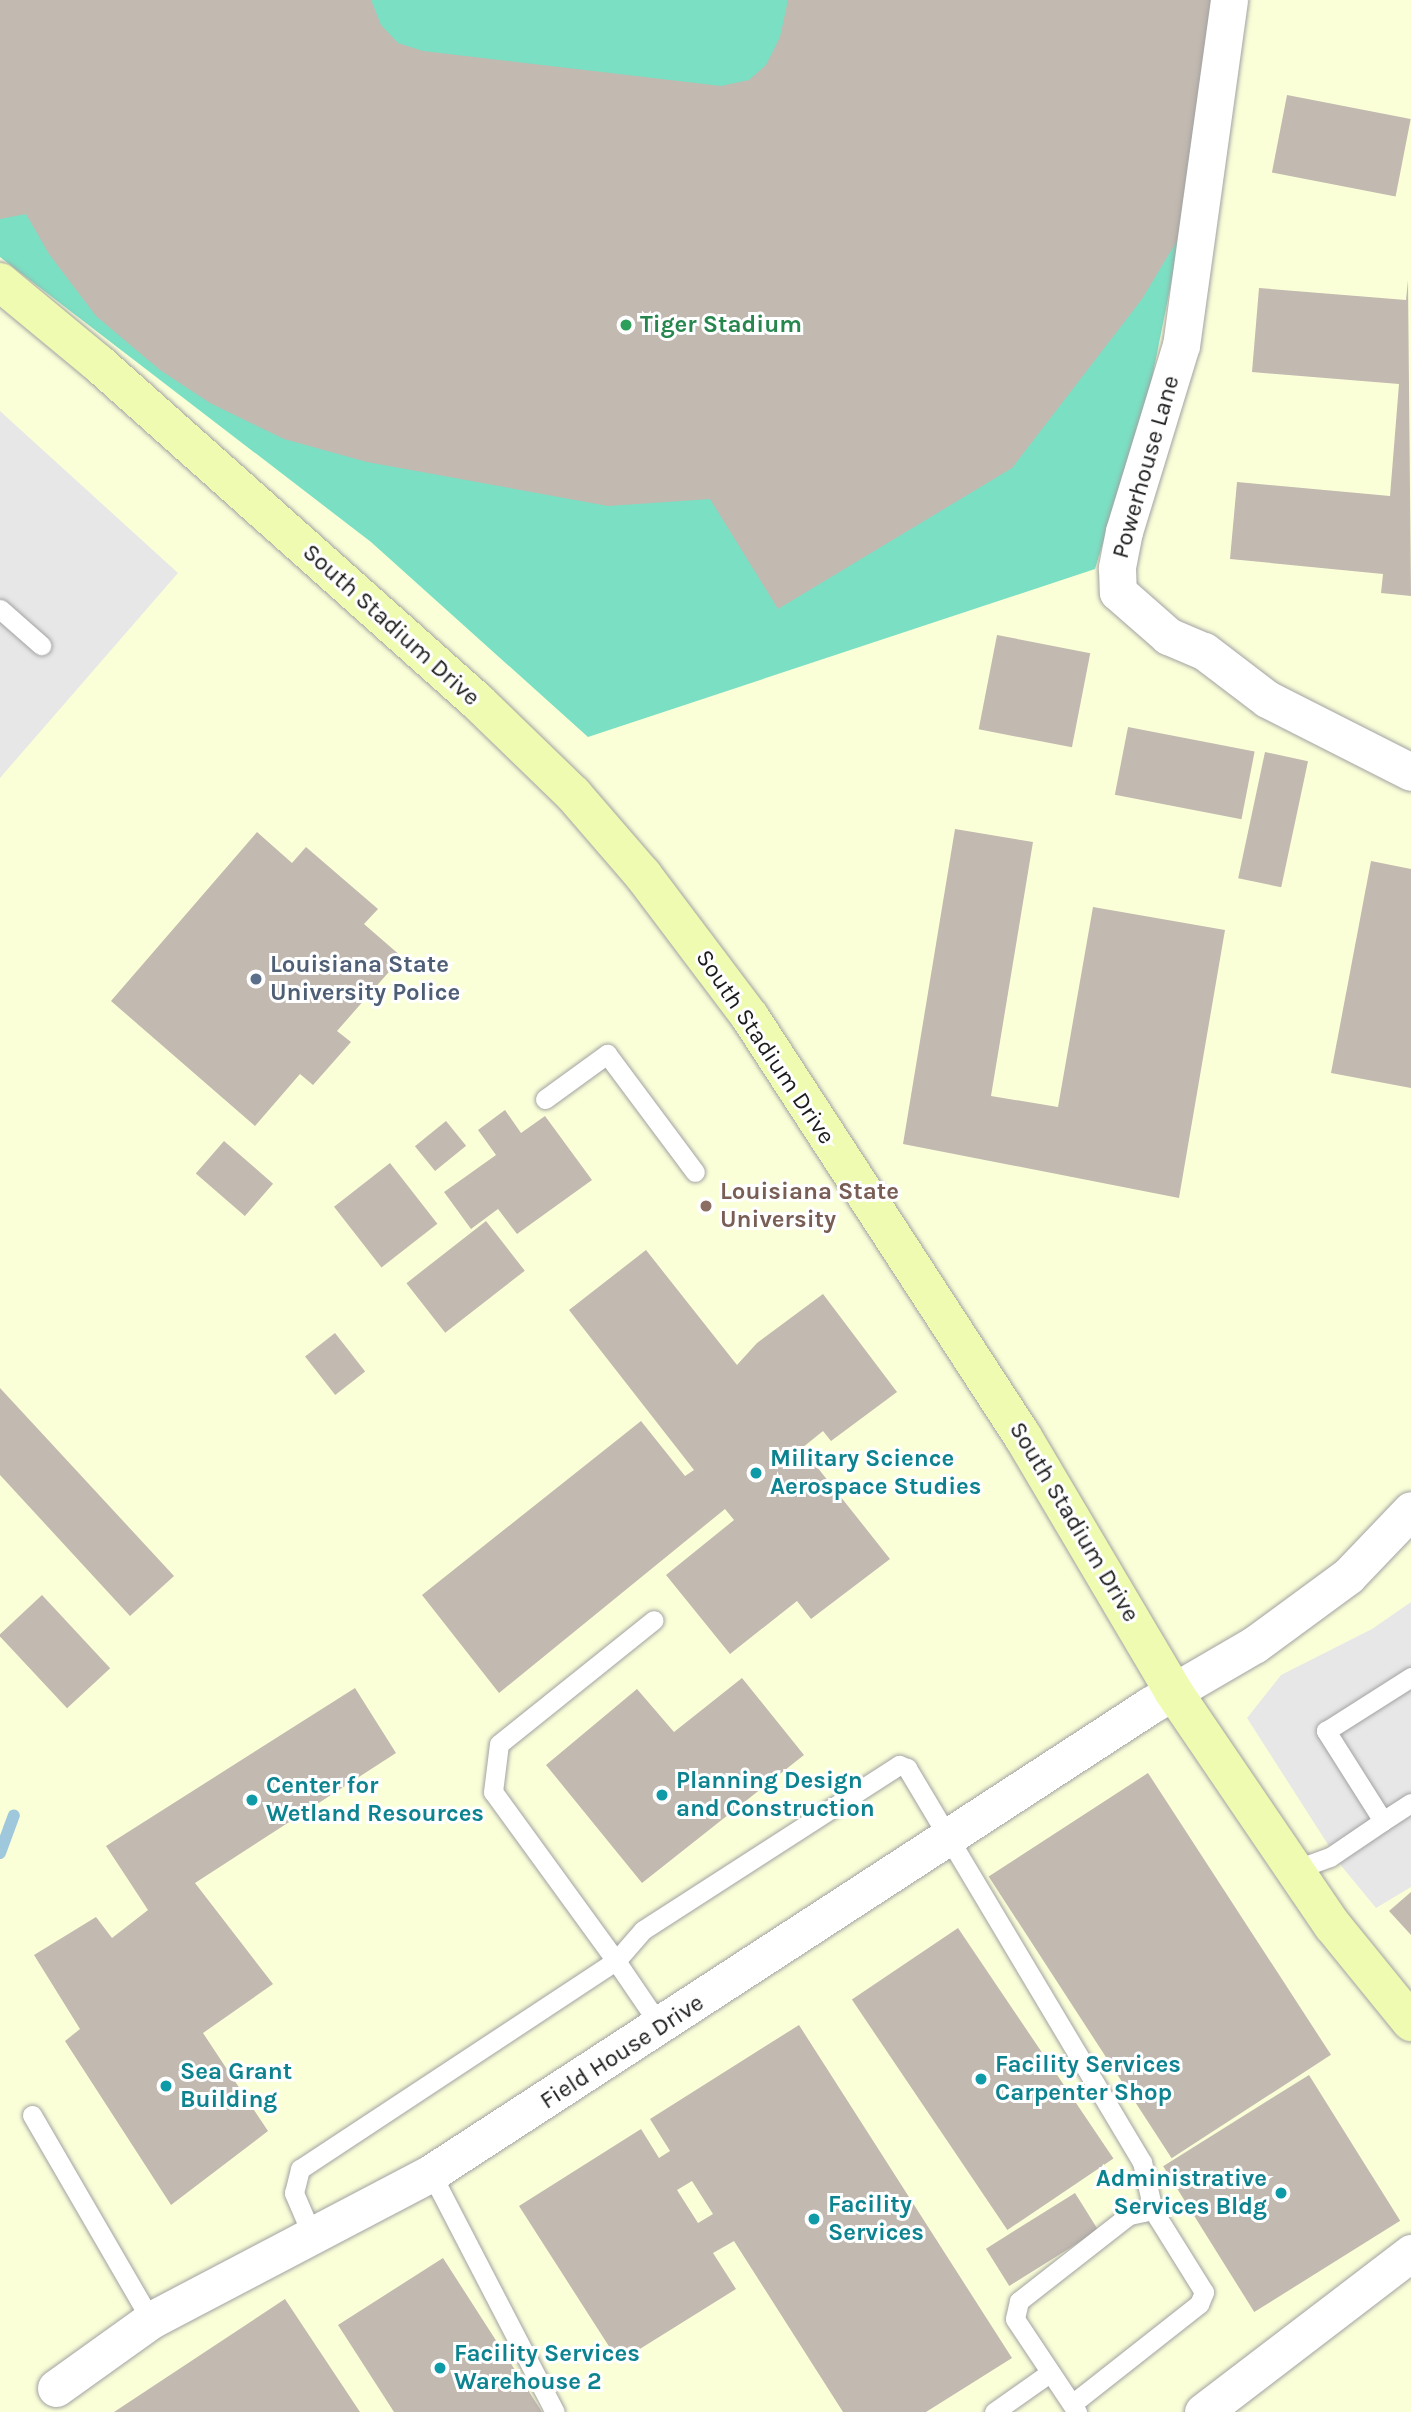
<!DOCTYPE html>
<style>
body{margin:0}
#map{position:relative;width:1411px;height:2412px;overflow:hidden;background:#edeae0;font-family:Karla,sans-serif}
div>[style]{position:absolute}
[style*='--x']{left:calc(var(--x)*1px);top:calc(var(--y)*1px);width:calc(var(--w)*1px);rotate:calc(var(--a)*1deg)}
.education>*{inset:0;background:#fbffd8;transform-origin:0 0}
.pitch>*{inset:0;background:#7bdfc3}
.parking>*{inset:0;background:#e7e7e7}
.stream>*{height:12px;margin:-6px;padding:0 6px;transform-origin:6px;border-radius:6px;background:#9fc8dd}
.building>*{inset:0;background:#c2b9b0;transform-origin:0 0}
.roads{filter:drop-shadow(0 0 2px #a2a2a2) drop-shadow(0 0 2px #a2a2a2)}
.lane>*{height:19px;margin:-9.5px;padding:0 9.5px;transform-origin:9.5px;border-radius:9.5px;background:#fff}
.street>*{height:37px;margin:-18.5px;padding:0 18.5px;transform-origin:18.5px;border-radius:18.5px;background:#fff}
.secondary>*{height:38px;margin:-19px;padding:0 19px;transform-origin:19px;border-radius:19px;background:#effbb1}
.dots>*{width:19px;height:19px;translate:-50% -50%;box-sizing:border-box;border:4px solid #fff;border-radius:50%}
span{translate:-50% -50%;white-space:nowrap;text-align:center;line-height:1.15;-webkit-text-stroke:6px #fff;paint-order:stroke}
.leisure-label{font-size:24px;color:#27864d;font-weight:700}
.left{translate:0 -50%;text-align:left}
.street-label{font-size:24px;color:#1b1b1b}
.service-label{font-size:24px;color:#4e5e75;font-weight:700}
.education-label{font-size:24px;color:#785e54;font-weight:700}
.culture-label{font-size:24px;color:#0d838f;font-weight:700}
.right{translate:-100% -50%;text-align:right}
</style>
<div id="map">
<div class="education">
<i style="left:0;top:0;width:1411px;height:2412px"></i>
</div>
<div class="pitch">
<i style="clip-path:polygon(0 0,1216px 0,1181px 234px,1149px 393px,1095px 569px,588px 737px,371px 542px,0 257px)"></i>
</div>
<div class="parking">
<i style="clip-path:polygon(0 411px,178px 573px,0 778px)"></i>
<i style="clip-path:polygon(1411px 1602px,1411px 1887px,1376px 1908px,1343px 1868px,1247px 1718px,1281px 1675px,1372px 1629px)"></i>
</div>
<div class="stream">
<i style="--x:0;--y:1853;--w:40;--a:-69.8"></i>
</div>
<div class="building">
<i style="clip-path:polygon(0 0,371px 0,381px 25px,398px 43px,423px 51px,721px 86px,749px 80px,766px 65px,780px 37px,788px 0,1216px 0,1181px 234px,1142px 299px,1012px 468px,778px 609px,710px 499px,608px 506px,367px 462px,284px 439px,210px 403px,160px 370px,96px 316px,49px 254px,26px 214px,0 219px)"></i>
<i style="left:1287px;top:95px;width:126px;height:79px;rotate:11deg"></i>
<i style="clip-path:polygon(1408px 280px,1411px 596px,1381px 593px,1383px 574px,1230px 559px,1237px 482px,1390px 496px,1399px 384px,1252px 372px,1259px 288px,1406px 300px)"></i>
<i style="left:997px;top:635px;width:95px;height:96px;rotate:11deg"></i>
<i style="left:1128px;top:727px;width:129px;height:69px;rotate:11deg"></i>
<i style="left:1265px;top:752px;width:44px;height:129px;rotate:12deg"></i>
<i style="clip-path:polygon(955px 829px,1033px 842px,991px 1096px,1058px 1107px,1093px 907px,1225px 930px,1179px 1198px,903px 1144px)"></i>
<i style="clip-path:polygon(257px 832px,292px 863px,306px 847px,378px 909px,364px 924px,402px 957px,337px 1031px,351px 1042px,313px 1085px,300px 1074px,255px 1126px,111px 1001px)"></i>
<i style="clip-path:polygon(1371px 861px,1411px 869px,1411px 1088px,1331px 1073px)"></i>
<i style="clip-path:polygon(505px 1110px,521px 1133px,545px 1116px,592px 1180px,517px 1234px,498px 1209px,471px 1229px,444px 1192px,496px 1155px,478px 1130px)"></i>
<i style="left:446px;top:1121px;width:32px;height:40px;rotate:51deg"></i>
<i style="left:224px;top:1141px;width:65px;height:43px;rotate:41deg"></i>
<i style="left:390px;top:1163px;width:77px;height:71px;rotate:52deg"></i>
<i style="left:486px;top:1221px;width:63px;height:101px;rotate:52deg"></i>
<i style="clip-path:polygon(646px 1250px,737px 1365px,757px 1343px,823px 1294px,897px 1392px,831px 1441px,823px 1431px,802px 1448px,890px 1559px,811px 1619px,797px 1601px,730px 1654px,666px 1575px,734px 1520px,725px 1509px,499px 1693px,422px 1595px,641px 1421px,685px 1476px,694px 1470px,569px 1310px)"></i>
<i style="left:335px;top:1333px;width:49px;height:38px;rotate:52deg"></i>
<i style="clip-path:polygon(0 1388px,174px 1576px,130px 1616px,0 1475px)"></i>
<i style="left:42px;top:1595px;width:100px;height:59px;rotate:47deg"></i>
<i style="clip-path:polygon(742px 1678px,804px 1755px,642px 1883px,546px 1765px,637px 1689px,674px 1732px)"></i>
<i style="clip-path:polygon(355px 1688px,396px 1753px,195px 1883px,273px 1984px,203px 2033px,268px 2131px,171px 2205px,65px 2041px,80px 2029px,34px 1955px,96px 1917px,112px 1938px,148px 1910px,106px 1846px)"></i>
<i style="left:1148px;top:1773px;width:336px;height:190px;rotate:57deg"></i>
<i style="clip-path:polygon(1411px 1892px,1411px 1935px,1389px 1911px)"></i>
<i style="left:958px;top:1928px;width:278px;height:128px;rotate:56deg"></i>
<i style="clip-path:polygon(evenodd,799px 2025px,1012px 2358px,926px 2412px,843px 2412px,734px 2241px,713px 2253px,736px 2289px,619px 2362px,519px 2206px,641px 2129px,659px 2158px,670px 2151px,650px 2119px,799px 2025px,692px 2181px,713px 2214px,698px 2223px,677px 2190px,692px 2181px)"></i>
<i style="left:1309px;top:2075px;width:172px;height:172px;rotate:58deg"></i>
<i style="left:1075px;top:2193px;width:44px;height:105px;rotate:58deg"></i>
<i style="clip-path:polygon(443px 2258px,542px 2412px,394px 2412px,338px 2325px)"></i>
<i style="clip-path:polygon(285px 2299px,360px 2412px,114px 2412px)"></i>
</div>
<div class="roads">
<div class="lane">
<i style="--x:0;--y:609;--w:55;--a:41.3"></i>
<i style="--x:545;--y:1099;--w:77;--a:-36"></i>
<i style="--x:607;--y:1054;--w:147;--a:53.3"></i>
<i style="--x:1383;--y:1821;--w:33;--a:-33"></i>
<i style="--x:1294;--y:1870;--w:38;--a:-20"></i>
<i style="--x:1330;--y:1857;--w:64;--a:-34.2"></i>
<i style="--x:1383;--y:1821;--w:107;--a:-122.3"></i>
<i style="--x:1326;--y:1731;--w:101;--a:-32.4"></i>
<i style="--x:661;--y:2027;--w:80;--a:-124.3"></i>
<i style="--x:616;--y:1961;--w:41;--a:-48.9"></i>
<i style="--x:643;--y:1930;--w:305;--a:-32.8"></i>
<i style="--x:899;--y:1765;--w:9;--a:21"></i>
<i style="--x:907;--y:1768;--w:459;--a:59.2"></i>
<i style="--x:1142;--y:2162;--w:49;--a:77.1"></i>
<i style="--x:32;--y:2115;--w:237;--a:59.9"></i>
<i style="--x:431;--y:2173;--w:269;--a:62.6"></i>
<i style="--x:312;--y:2235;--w:46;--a:-113.2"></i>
<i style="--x:294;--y:2193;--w:25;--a:-76"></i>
<i style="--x:300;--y:2169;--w:378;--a:-33.4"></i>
<i style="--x:616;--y:1961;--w:209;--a:-126"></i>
<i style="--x:493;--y:1792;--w:48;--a:-82.9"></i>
<i style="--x:499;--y:1744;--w:198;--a:-38.7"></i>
<i style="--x:1072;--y:2404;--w:162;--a:-38.2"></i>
<i style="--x:1199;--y:2304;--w:13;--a:-67"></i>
<i style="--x:1204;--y:2292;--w:97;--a:-121.9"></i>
<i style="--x:1153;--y:2210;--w:25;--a:168"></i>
<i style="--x:1129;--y:2215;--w:140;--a:142"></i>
<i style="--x:1019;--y:2301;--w:18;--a:103"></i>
<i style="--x:1015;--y:2319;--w:112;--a:56.3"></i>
<i style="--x:994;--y:2412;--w:66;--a:-35.1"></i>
</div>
<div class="street">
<i style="--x:1229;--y:0;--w:348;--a:97.9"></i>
<i style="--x:1181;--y:345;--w:195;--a:107"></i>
<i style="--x:1124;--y:531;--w:38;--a:101"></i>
<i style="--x:1117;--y:568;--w:24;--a:88"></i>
<i style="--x:1118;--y:592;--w:67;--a:41.3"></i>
<i style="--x:1168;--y:636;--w:39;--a:23"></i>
<i style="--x:1204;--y:651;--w:79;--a:37.3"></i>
<i style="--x:1267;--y:699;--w:161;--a:26.9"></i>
<i style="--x:56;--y:2388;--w:117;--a:-35.6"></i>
<i style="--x:151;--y:2320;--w:316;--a:-27.7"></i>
<i style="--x:431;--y:2173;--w:857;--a:-33.04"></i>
<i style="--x:1149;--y:1706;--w:121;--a:-30.2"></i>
<i style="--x:1254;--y:1645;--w:117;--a:-36.3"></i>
<i style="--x:1348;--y:1576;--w:91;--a:-46.3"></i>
<i style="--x:1203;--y:2412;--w:262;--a:-37.4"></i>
</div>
<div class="secondary">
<i style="--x:0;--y:282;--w:127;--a:39.6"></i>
<i style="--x:98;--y:363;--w:509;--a:41.74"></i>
<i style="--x:478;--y:702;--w:132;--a:44.1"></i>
<i style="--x:573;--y:794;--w:107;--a:49.2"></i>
<i style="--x:643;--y:875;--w:178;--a:53"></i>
<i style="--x:750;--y:1017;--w:501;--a:56.98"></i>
<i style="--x:1023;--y:1437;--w:295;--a:59.4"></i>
<i style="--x:1173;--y:1691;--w:284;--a:55.8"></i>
<i style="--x:1333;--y:1926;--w:124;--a:50.9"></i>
</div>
</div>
<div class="dots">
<i style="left:626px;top:325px;background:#2e9e5b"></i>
<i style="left:256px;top:979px;background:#5c6f8a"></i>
<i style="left:706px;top:1206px;background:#8d6e63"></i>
<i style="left:756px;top:1473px;background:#0f9aa8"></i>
<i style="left:662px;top:1795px;background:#0f9aa8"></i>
<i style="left:252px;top:1800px;background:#0f9aa8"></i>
<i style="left:981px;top:2079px;background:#0f9aa8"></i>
<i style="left:166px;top:2086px;background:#0f9aa8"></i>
<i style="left:1281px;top:2193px;background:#0f9aa8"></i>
<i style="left:814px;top:2219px;background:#0f9aa8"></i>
<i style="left:440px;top:2368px;background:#0f9aa8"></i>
</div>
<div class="leisure-label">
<span class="left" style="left:640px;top:325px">Tiger Stadium</span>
</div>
<div class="street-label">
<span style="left:1146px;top:467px;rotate:-74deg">Powerhouse Lane</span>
<span style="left:391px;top:625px;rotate:42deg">South Stadium Drive</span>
<span style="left:765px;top:1047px;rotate:56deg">South Stadium Drive</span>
<span style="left:1074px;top:1522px;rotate:59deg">South Stadium Drive</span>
<span style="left:622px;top:2052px;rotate:-33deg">Field House Drive</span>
</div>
<div class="service-label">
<span class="left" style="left:270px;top:979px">Louisiana State<br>University Police</span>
</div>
<div class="education-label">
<span class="left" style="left:720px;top:1206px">Louisiana State<br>University</span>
</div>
<div class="culture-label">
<span class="left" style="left:770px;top:1473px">Military Science<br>Aerospace Studies</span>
<span class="left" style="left:676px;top:1795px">Planning Design<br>and Construction</span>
<span class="left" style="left:266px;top:1800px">Center for<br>Wetland Resources</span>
<span class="left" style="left:995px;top:2079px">Facility Services<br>Carpenter Shop</span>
<span class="left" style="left:180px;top:2086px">Sea Grant<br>Building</span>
<span class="right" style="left:1267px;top:2193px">Administrative<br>Services Bldg</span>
<span class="left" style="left:828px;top:2219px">Facility<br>Services</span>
<span class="left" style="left:454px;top:2368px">Facility Services<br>Warehouse 2</span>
</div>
</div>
